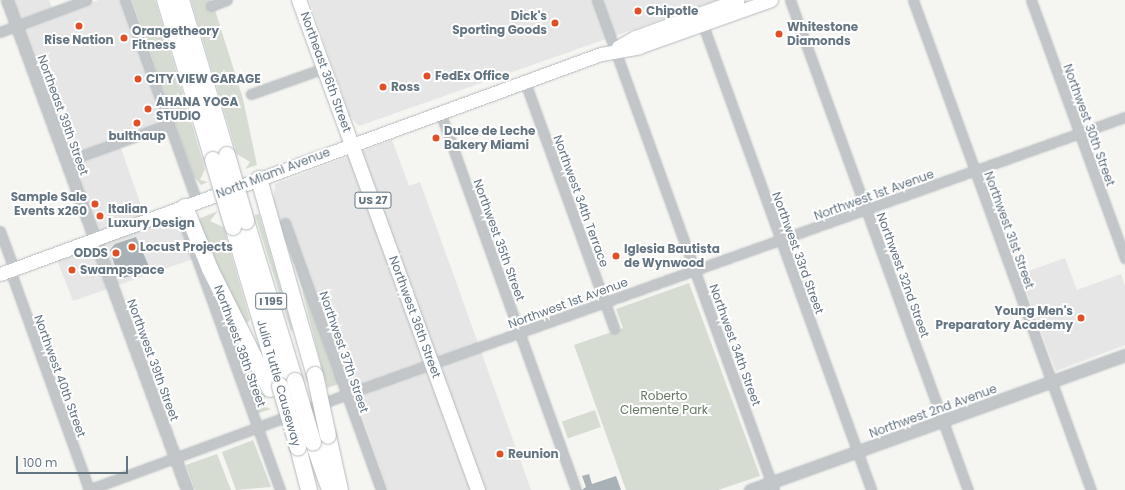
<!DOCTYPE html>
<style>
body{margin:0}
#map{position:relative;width:1125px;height:490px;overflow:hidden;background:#f5f5f1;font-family:Poppins,sans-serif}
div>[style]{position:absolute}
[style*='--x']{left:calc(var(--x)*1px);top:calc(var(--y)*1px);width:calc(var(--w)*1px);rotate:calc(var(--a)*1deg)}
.built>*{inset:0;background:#e5e6e5}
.green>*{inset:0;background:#d6dcd2;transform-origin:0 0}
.building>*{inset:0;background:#a8b1b6}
.roads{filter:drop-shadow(0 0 1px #b4babe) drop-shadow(0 0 1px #b4babe)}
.minor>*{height:9px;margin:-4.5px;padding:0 4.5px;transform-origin:4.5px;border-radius:4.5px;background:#c2c6c9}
.tertiary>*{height:11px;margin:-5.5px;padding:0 5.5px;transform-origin:5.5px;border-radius:5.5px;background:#c2c6c9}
.secondary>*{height:13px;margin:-6.5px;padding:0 6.5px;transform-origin:6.5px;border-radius:6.5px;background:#fff}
.primary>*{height:14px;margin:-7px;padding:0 7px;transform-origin:7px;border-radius:7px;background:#fff}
.motorway>*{height:16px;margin:-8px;padding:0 8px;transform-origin:8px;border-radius:8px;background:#fff}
.bridges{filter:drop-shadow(0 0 1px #b5b8bb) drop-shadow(0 0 1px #b5b8bb)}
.motorway-bridge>*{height:16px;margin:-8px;padding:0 8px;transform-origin:8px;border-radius:8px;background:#fff}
.dots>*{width:11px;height:11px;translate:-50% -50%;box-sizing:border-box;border:2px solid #fff;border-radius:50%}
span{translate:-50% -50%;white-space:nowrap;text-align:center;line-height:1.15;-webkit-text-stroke:4px #fff;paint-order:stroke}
.shield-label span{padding:1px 3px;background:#fff;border:1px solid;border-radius:3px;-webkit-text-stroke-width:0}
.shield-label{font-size:11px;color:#647582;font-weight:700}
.poi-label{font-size:12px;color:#647582;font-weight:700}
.left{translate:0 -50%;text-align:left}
.right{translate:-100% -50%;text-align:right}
.street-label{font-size:12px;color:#647582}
.park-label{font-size:12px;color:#687963}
.scale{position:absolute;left:16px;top:456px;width:112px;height:18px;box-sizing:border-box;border:2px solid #647582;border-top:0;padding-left:5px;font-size:12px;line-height:14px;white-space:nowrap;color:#647582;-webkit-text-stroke:3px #fff;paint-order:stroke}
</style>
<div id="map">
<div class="built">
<i style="clip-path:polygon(12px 0,49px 0,55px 16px,99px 0,121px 0,164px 123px,118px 140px,148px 225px,177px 215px,193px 259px,73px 301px,57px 260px,101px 243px)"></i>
<i style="clip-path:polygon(309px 0,717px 0,359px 126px,350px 116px)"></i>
<i style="clip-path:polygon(392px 140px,409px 186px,420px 182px,531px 490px,388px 490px,353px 389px,341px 392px,337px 375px,333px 373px,273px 207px,275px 184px)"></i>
<i style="clip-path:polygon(1065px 258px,1077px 290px,1121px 274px,1125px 286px,1125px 345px,1056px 371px,1020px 274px)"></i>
</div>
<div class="green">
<i style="clip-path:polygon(132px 0,155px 0,205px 169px,200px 180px,208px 182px,201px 185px,194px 177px)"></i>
<i style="clip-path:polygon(191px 0,210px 0,216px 13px,243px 99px,257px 165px,245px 169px,250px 162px,237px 154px)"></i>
<i style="clip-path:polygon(218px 211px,210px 221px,223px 227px,250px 320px,244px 326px,196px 220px)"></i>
<i style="clip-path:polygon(259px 214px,293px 330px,291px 331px,255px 215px)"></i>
<i style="clip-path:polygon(194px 236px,266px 394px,262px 406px,271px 409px,256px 414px)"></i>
<i style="clip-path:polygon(295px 262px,333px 373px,337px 375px,339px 384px,327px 388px)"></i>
<i style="clip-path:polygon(689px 283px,760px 476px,718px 490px,626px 490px,574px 345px,623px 328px,616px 309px)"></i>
<i style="left:595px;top:410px;width:18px;height:35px;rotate:71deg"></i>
<i style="clip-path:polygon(253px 440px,271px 487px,236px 490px,222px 452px)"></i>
<i style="clip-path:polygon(217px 454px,231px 490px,195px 490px,186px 465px)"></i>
</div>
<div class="building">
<i style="clip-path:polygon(136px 237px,151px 271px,119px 279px,110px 250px,115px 244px)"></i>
<i style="clip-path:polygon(589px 474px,592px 484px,616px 476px,621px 490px,582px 490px,586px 487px,582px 476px)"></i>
</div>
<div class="roads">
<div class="minor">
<i style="--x:125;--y:0;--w:214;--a:70.4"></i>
<i style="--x:597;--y:0;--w:521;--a:70.14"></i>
<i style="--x:790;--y:0;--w:521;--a:70.04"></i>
<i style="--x:913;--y:0;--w:521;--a:70.04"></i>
<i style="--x:1031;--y:0;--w:275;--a:70"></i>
<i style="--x:211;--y:6;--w:17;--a:-21"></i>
<i style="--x:703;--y:25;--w:494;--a:70.1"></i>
<i style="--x:0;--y:32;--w:92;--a:-20.4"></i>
<i style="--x:525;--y:82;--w:262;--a:70.1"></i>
<i style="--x:251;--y:94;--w:77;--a:-19.6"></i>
<i style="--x:440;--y:112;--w:402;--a:70.2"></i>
<i style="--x:67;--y:161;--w:109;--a:-19.8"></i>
<i style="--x:184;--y:223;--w:284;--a:70.2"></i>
<i style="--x:285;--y:223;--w:284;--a:70.2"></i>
<i style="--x:0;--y:231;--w:40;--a:69.8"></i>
<i style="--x:10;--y:270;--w:234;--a:70.2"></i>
<i style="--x:88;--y:490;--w:276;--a:-20.3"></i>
<i style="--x:347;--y:394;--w:826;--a:-19.6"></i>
</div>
<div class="tertiary">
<i style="--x:7;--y:0;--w:522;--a:69.83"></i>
<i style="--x:750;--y:490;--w:399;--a:-19.8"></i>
</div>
<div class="secondary">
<i style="--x:618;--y:47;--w:20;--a:-30"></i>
<i style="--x:635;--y:37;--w:109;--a:-19.9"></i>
<i style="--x:0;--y:274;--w:640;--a:-20.11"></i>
<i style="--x:601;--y:54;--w:39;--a:-10"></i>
<i style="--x:639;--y:47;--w:140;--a:-19.6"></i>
</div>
<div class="primary">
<i style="--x:299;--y:0;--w:522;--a:69.93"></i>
</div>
<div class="motorway">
<i style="--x:165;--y:0;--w:167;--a:73.3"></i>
<i style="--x:181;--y:0;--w:162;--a:73.5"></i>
<i style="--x:259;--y:179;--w:204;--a:74.1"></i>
<i style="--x:185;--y:207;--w:67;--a:68"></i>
<i style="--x:210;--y:269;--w:134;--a:63.4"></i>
<i style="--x:246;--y:221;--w:167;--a:73"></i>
<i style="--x:233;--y:227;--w:166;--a:73.5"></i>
<i style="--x:328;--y:436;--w:55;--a:77.5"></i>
<i style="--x:313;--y:442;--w:51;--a:70.5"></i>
<i style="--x:298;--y:447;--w:44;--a:75.7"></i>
</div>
</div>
<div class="bridges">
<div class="motorway-bridge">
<i style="--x:227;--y:155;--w:69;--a:73.9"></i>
<i style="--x:213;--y:160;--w:70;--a:73.4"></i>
<i style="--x:315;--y:375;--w:62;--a:78"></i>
<i style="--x:295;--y:381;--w:64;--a:73.6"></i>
<i style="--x:280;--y:386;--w:64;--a:73.6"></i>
</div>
</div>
<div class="dots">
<i style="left:638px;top:11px;background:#e04f26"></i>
<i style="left:555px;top:23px;background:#e04f26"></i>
<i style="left:79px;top:26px;background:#e04f26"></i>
<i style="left:779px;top:34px;background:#e04f26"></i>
<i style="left:124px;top:38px;background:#e04f26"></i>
<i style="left:427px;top:76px;background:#e04f26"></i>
<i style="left:138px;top:79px;background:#e04f26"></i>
<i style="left:383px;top:87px;background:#e04f26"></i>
<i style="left:148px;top:109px;background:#e04f26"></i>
<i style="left:137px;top:123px;background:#e04f26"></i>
<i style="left:436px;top:138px;background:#e04f26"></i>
<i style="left:95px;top:204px;background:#e04f26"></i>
<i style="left:100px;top:216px;background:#e04f26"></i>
<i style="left:132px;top:247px;background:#e04f26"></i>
<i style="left:116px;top:253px;background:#e04f26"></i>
<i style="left:616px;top:256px;background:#e04f26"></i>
<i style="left:72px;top:270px;background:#e04f26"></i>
<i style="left:1081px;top:318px;background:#e04f26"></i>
<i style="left:500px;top:454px;background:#e04f26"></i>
</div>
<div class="shield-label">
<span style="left:373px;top:200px">US 27</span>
<span style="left:271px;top:301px">I 195</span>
</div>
<div class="poi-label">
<span class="left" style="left:646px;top:11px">Chipotle</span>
<span class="right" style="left:547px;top:23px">Dick's<br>Sporting Goods</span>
<span class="left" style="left:787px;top:34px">Whitestone<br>Diamonds</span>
<span class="left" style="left:132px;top:38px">Orangetheory<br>Fitness</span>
<span style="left:79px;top:40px">Rise Nation</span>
<span class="left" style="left:435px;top:76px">FedEx Office</span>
<span class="left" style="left:146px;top:79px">CITY VIEW GARAGE</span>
<span class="left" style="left:391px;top:87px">Ross</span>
<span class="left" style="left:156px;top:109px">AHANA YOGA<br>STUDIO</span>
<span class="left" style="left:444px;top:138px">Dulce de Leche<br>Bakery Miami</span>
<span style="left:137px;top:136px">bulthaup</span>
<span class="right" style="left:87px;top:204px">Sample Sale<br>Events x260</span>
<span class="left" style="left:108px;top:216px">Italian<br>Luxury Design</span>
<span class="left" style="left:140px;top:247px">Locust Projects</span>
<span class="left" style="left:624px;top:256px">Iglesia Bautista<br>de Wynwood</span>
<span class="right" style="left:108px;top:253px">ODDS</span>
<span class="left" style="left:80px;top:270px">Swampspace</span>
<span class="right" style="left:1073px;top:318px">Young Men's<br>Preparatory Academy</span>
<span class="left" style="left:508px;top:454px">Reunion</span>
</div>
<div class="street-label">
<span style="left:326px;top:72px;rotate:70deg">Northeast 36th Street</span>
<span style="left:63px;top:115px;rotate:70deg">Northeast 39th Street</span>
<span style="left:1089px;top:125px;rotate:70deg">Northwest 30th Street</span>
<span style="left:273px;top:173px;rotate:-21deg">North Miami Avenue</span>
<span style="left:874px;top:195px;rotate:-20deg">Northwest 1st Avenue</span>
<span style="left:581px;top:201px;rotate:70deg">Northwest 34th Terrace</span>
<span style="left:1009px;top:230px;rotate:70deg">Northwest 31st Street</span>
<span style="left:499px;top:240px;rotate:70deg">Northwest 35th Street</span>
<span style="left:798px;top:253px;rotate:70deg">Northwest 33rd Street</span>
<span style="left:903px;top:275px;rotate:70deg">Northwest 32nd Street</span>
<span style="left:568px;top:303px;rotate:-20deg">Northwest 1st Avenue</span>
<span style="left:415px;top:317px;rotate:70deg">Northwest 36th Street</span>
<span style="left:735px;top:345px;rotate:70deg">Northwest 34th Street</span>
<span style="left:240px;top:346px;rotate:70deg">Northwest 38th Street</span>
<span style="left:344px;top:352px;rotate:71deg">Northwest 37th Street</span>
<span style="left:153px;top:360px;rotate:70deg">Northwest 39th Street</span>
<span style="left:60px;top:376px;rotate:70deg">Northwest 40th Street</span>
<span style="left:279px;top:383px;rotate:74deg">Julia Tuttle Causeway</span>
<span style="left:933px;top:411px;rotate:-20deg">Northwest 2nd Avenue</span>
</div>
<div class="park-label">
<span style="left:664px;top:403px">Roberto<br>Clemente Park</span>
</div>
<div class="scale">100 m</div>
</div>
